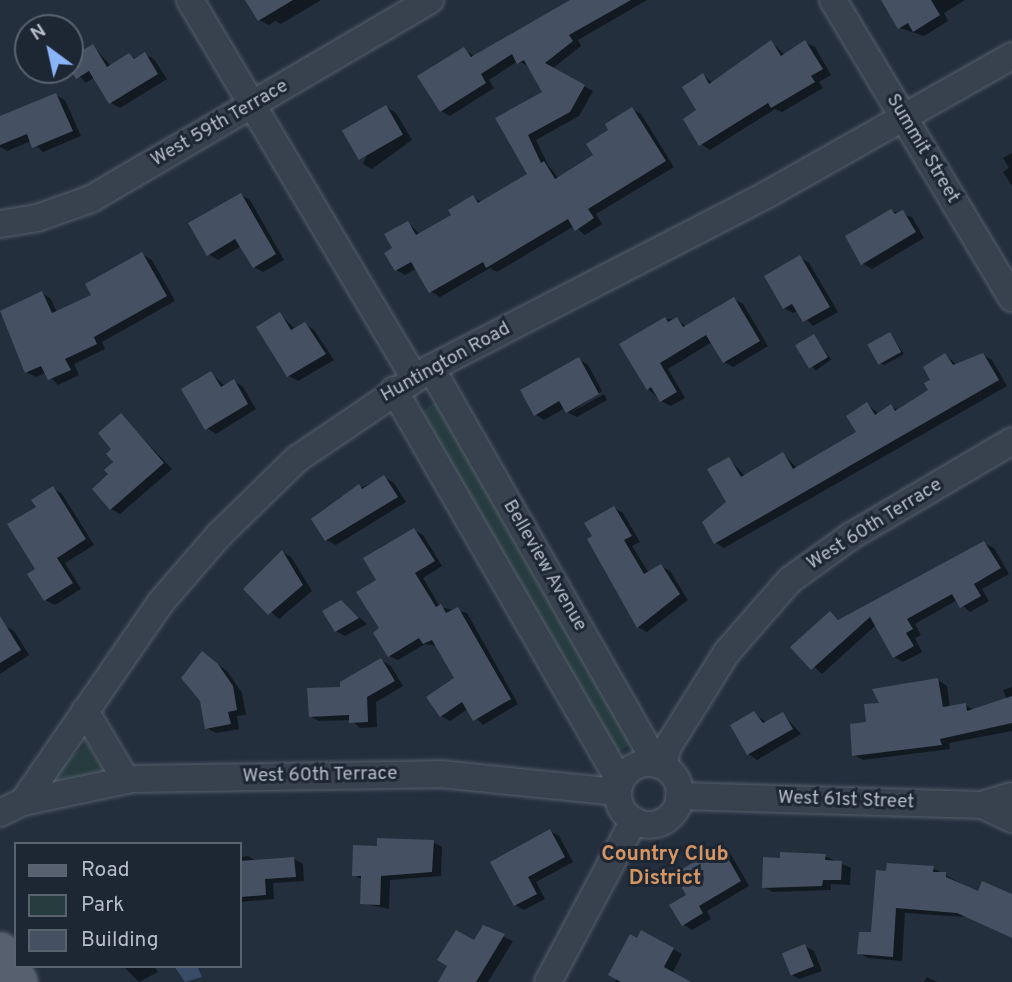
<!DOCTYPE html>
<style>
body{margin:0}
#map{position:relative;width:1012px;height:982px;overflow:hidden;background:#242f3e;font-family:Overpass,sans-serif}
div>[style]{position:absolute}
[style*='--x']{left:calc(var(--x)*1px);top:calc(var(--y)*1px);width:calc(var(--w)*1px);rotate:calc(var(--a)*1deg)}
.green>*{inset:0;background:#263c3f}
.water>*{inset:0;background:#394c67}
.shadow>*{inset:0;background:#0007;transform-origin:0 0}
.building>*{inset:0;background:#455162;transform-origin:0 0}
.roads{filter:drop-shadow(0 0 2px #565f6c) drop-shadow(0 0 2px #565f6c)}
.minor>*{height:26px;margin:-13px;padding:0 13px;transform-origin:13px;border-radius:13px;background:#38414e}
.minor>.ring{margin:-13px;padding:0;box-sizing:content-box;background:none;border:26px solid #38414e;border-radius:50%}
.primary>*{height:38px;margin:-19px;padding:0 19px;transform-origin:19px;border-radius:19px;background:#56606e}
span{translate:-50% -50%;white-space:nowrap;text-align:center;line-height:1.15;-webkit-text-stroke:6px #1d2633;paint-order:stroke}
.street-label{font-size:19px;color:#b4bcc9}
.neighbourhood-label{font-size:21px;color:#d59563;font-weight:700}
.legend{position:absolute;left:14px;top:842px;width:228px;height:126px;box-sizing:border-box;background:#1d2633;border:2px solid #59626f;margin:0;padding:9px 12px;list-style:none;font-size:21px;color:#b4bcc9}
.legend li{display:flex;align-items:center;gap:14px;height:35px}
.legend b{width:35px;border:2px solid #59626f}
.north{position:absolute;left:14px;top:14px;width:70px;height:70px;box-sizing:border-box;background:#1d2633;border:2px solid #59626f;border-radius:50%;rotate:327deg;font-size:19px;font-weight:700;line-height:28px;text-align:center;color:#b4bcc9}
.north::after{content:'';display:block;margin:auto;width:24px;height:32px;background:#8ab4f8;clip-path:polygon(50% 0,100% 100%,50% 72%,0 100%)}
</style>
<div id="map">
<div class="green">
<i style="clip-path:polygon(433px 403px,439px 404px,633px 743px,618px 752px,419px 415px)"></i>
<i style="clip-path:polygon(87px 743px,106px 774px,50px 789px,44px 782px)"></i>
</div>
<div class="water">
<i style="clip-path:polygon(174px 966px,197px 966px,202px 977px,185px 982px)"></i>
</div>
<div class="shadow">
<i style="clip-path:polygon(255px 0,321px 0,281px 24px,275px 21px,269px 25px,259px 20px)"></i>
<i style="clip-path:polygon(571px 0,647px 0,578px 40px,581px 46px,552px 69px,593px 91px,579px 116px,536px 140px,548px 165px,559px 179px,596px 156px,632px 109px,641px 114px,674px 167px,596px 214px,602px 224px,585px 235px,574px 226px,497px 272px,490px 268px,440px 297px,430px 291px,417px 268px,405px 275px,396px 270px,394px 249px,408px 223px,421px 235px,453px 216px,473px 197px,483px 203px,529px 175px,497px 119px,544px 93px,530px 67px,518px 61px,489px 80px,494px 88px,450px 116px,441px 111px,464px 49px,475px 57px)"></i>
<i style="clip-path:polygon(890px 0,965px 0,944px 13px,948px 21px,924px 36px,900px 28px)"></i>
<i style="clip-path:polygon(771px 42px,785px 55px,805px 42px,815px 47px,831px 75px,819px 82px,823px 88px,782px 112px,775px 109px,710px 150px,701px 144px,703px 75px,713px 83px)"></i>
<i style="clip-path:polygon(93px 46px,111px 66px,129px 55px,137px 59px,145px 54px,154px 59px,167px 79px,120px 108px,111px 103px,95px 77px,86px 83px,70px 66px,70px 60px)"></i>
<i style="clip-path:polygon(56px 95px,65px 100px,81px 136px,43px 152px,31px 141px,7px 151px,0 147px,0 118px)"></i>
<i style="clip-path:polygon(386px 107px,396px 113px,412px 140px,372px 169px,363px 164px)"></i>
<i style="clip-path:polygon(1012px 153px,1012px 186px,1003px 172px,1009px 168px,1003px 158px)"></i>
<i style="clip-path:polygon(241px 195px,250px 200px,284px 260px,263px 272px,254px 267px,241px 246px,218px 260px,208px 254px)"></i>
<i style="clip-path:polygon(891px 211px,912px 217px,924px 238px,872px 269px,862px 263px)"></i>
<i style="clip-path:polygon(142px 254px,152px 260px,175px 301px,102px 342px,105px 349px,74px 364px,79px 375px,58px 385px,46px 372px,36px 377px,26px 372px,0 312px,42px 293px,51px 299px,57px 313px,94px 296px)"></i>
<i style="clip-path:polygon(800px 257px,809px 263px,838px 312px,813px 326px,798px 311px,793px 313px,784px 308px)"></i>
<i style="clip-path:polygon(734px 299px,743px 304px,768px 346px,733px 367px,724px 362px,712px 342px,668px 369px,685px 398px,671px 406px,661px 401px,648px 389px,665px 319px,677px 319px,687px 327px)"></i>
<i style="clip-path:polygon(280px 314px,296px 330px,305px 324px,314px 330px,334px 360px,298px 381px,289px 376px)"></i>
<i style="clip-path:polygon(890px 334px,904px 354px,884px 365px,880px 363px)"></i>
<i style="left:814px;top:336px;width:29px;height:19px;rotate:54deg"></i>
<i style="clip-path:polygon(945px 355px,957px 365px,983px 355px,992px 360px,1007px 386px,724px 548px,715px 542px,728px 503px,729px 459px,746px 477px,783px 454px,797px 468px,858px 433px,867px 404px,879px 414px,891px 406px,899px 411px,931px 391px)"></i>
<i style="clip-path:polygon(579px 359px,588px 365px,602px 391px,570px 413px,604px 394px,607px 400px,577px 417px,567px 412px,565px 408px,544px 420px,535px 414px)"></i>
<i style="clip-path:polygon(211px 373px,225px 386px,234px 381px,243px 387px,256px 409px,216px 434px,207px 428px)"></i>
<i style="clip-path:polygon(121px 415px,172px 469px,120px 514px,111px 509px,110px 475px)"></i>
<i style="clip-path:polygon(384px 477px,394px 483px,406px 502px,336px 545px,326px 540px,342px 502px,339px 498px)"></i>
<i style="clip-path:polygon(53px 488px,62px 494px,94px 545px,65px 563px,81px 589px,55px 605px,45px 600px,37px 569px,38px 507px)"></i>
<i style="clip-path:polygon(614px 508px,623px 513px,640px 542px,632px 546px,649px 573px,661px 566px,670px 571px,688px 600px,647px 632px,638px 627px)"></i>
<i style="clip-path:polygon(414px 530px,423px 535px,442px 566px,423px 578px,440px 607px,467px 613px,518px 704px,483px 725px,468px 709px,450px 721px,441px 716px,457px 679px,437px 646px,425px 644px,398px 660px,389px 656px,381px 629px,379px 581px)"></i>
<i style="clip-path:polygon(984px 543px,994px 548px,1009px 574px,982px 589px,989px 601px,970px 612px,957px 600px,915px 624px,921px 635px,915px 638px,922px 652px,903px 662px,894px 657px,876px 625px,822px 674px,793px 648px,830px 614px,841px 621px)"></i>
<i style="clip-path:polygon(282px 552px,291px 557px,312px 591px,279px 619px,245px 589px)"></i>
<i style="clip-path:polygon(341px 602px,367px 624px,345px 636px,336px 631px)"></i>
<i style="clip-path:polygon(5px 626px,14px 631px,29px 655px,0 674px,0 629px)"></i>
<i style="clip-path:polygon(203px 654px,227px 671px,242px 693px,246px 715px,237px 716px,239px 729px,216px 733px,207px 728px)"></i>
<i style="clip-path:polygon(381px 660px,391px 666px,403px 686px,376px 702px,377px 727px,360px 728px,351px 720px,319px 721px,310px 716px)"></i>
<i style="clip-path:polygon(938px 680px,947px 686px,950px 708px,966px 705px,975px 711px,1007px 700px,1003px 690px,1012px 687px,1012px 731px,949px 743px,950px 749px,863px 760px,854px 755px,882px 705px)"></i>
<i style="clip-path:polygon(754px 713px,767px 723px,783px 714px,801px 734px,757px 760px,748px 754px)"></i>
<i style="clip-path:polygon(550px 831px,559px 836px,573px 862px,536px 882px,545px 899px,524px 910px,515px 905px,492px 862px)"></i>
<i style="clip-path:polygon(433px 842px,442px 847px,441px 876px,390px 880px,389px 909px,362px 903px,363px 880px,354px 875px,379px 848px)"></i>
<i style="clip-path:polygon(721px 848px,730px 853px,749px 886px,707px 911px,711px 919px,692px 930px,683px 924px,689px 896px)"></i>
<i style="clip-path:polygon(248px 856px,257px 861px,294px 859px,303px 864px,304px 881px,273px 883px,274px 899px,240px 902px,240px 857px)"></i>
<i style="clip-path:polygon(825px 856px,851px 868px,850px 885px,831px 884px,831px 890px,773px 892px,764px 887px)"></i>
<i style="clip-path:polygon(933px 868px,978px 893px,1012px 896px,1012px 938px,967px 917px,905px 913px,902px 961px,868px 958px,859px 953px,873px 934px,877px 872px)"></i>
<i style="clip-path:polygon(484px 928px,513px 941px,488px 982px,440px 982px)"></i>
<i style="clip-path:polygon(642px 932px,682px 954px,672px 974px,674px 982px,615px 982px)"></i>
<i style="clip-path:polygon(805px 946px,814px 951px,822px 971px,799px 979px,790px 974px)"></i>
<i style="clip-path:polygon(123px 966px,154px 966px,158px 972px,139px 982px)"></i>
<i style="clip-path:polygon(927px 977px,937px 982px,924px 982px)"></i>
</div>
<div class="building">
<i style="clip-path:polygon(245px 0,293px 0,258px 21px)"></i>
<i style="clip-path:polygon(570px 0,631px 0,569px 35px,573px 41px,545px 63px,585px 85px,570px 112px,528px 135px,541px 163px,544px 161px,555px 179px,593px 155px,586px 144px,608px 130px,605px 124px,632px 107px,666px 161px,588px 209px,594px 218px,575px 231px,568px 219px,486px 268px,483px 262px,429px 293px,411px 262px,395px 271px,384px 253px,392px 248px,384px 234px,408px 221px,416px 235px,451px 215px,448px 210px,473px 195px,478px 203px,527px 174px,495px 118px,542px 92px,524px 60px,517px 64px,512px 54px,481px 74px,486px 83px,440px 112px,417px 76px,464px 47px,471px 57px)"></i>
<i style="clip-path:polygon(881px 0,931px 0,940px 15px,913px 32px,908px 23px,898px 29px)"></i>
<i style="clip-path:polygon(771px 40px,781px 56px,805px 40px,823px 69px,811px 76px,815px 82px,771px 108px,768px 103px,699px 146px,683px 119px,696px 110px,682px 87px,703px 73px,709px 84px)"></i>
<i style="clip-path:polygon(93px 44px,107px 67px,129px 53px,134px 59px,145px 52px,158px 74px,109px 104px,89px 71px,76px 79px,70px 69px,70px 58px)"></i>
<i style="clip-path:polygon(56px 93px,73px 131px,32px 148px,27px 134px,0 145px,0 116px)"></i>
<i style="left:386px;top:105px;width:34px;height:51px;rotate:60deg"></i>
<i style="clip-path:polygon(241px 193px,276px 254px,253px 268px,235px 239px,207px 256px,188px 223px)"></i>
<i style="clip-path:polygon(891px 209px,895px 214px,903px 210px,916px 232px,861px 265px,845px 236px)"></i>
<i style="clip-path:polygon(142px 252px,167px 296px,94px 337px,97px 344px,65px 359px,71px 370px,48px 380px,41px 366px,25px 373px,0 311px,42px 291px,52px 313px,91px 295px,85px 284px)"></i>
<i style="clip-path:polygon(800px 255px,830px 307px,803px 322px,792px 304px,783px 309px,764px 276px)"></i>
<i style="clip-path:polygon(734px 297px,760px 341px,723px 363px,706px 335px,660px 363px,677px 392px,660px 402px,651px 387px,647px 390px,619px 344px,665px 317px,668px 322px,677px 317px,683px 327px)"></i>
<i style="clip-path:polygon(280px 312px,291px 330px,305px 322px,326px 354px,287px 377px,256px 327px)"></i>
<i style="left:890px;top:332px;width:23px;height:26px;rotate:61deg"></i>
<i style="left:814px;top:334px;width:27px;height:22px;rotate:59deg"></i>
<i style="clip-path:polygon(945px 353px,953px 365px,983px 353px,999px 380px,714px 544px,702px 522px,726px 502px,707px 469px,729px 457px,741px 477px,783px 452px,793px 469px,856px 432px,846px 416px,867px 402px,875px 415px,891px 404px,895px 411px,928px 390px,924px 383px,930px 380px,923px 367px)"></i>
<i style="clip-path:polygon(579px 357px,599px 394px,566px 413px,559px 401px,534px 416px,520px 390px)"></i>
<i style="clip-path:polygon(211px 371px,221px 387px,234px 379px,248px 404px,205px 430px,181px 389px)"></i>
<i style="clip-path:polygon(121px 413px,164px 463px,110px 510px,92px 489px,108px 474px,104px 470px,113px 462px,106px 454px,111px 449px,98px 433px)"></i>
<i style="clip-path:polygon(384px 475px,398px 497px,325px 541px,311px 519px,359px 484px,362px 489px)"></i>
<i style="clip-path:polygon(53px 486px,86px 539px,57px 558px,73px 583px,44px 601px,27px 574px,35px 569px,7px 524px,36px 507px,31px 500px)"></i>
<i style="clip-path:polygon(614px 506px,632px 536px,624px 540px,644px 574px,661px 564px,680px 594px,637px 628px,587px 539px,592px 536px,584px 523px)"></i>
<i style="clip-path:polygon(414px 528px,435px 561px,415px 573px,436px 607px,441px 604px,446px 613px,458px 607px,511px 699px,473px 721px,462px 702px,440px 717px,426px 697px,454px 678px,432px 640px,423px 644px,419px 638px,388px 657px,373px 633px,379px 628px,356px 592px,376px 580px,363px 558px)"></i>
<i style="clip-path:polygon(984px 541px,1001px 568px,974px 584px,981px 596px,960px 608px,952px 594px,907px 619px,913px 629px,906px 633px,914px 646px,893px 658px,870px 617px,811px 670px,790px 647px,830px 611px,838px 620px)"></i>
<i style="clip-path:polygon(282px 550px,303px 585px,268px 615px,243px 589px)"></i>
<i style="clip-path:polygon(341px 600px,359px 618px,335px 632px,322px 611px)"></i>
<i style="clip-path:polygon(0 616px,21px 650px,0 663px)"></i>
<i style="clip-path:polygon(202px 651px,218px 664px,233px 686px,237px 710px,228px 712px,231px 724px,205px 729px,200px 701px,181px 678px)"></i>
<i style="clip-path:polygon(381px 658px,395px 681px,367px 697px,368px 722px,349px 723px,349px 715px,309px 717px,307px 688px,340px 687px,340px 682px)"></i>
<i style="clip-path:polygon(938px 678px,943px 707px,966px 703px,967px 711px,1012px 696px,1012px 723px,940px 739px,942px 745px,852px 756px,850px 724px,866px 722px,864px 704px,879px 703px,872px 689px)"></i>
<i style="clip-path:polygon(754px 711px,763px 723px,783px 712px,793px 729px,747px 755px,730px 725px)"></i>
<i style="clip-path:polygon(550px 829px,565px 857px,528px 877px,537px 894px,514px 906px,490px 862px)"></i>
<i style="clip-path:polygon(377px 838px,434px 840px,432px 872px,381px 876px,380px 905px,360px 904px,361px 876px,352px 876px,353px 845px,377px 846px)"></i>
<i style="clip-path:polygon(721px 846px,741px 881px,699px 906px,703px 913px,682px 926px,669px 905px,686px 895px,674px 874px)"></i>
<i style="clip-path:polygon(780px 852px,826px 854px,825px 860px,842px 861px,841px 880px,823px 880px,822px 886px,762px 888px,763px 857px,780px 858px)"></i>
<i style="clip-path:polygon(294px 857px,296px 877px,265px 879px,266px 895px,240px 897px,240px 861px)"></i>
<i style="clip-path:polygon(887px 863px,934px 866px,933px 872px,946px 872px,946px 877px,978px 891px,982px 881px,1012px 894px,1012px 938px,957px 913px,896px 908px,893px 957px,857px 954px,859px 932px,871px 932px,876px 870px,886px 871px)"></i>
<i style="clip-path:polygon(483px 925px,505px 934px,476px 982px,438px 982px,447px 966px,437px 960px,456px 930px,474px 940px)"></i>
<i style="clip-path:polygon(641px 930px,674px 948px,664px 967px,691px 982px,621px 982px,608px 975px,630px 934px,637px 938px)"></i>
<i style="left:805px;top:944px;width:24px;height:25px;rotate:68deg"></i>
</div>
<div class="roads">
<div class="minor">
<i style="--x:190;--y:0;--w:439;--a:59.3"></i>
<i style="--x:833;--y:0;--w:348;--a:59"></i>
<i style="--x:0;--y:224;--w:37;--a:-9"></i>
<i style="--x:37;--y:218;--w:57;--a:-19.4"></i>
<i style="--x:91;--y:199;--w:393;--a:-30.4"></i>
<i style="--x:431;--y:368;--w:456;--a:60.3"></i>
<i style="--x:394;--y:390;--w:452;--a:60"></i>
<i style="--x:85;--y:711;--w:80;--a:59.3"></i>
<i class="ring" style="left:618px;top:763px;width:36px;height:36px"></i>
<i style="--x:663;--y:766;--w:18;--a:-77"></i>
<i style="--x:667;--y:748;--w:113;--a:-58"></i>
<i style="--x:727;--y:652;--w:96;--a:-48.8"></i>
<i style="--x:790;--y:580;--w:75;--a:-35.8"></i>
<i style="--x:851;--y:536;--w:187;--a:-30.5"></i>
<i style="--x:679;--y:796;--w:303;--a:1.7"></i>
<i style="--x:982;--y:805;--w:31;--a:-17"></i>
<i style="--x:23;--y:802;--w:111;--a:-11.9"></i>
<i style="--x:132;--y:779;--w:308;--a:-0.9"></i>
<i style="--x:440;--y:774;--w:179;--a:5.8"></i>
<i style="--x:982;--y:805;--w:33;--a:25"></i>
<i style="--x:0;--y:813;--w:25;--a:-26"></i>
<i style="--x:23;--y:802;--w:243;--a:-55.4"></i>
<i style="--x:161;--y:602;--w:89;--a:-49.1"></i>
<i style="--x:219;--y:535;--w:109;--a:-44.3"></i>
<i style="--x:297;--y:459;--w:162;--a:-34.2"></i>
<i style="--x:431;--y:368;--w:379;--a:-27.3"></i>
<i style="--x:768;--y:194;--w:280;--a:-29.5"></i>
<i style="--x:548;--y:982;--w:183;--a:-62"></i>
</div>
<div class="primary">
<i style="--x:0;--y:952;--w:35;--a:59"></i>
</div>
</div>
<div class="street-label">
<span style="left:220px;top:124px;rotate:-30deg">West 59th Terrace</span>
<span style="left:922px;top:149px;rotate:59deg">Summit Street</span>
<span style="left:446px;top:363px;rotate:-29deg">Huntington Road</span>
<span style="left:875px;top:525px;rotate:-32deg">West 60th Terrace</span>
<span style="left:544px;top:566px;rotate:60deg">Belleview Avenue</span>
<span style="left:320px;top:776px;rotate:-1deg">West 60th Terrace</span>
<span style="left:846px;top:801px;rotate:2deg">West 61st Street</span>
</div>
<div class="neighbourhood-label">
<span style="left:665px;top:867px">Country Club<br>District</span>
</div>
<ul class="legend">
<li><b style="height:9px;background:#56606e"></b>Road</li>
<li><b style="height:19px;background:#263c3f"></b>Park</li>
<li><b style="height:19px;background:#455162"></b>Building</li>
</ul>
<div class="north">N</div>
</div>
